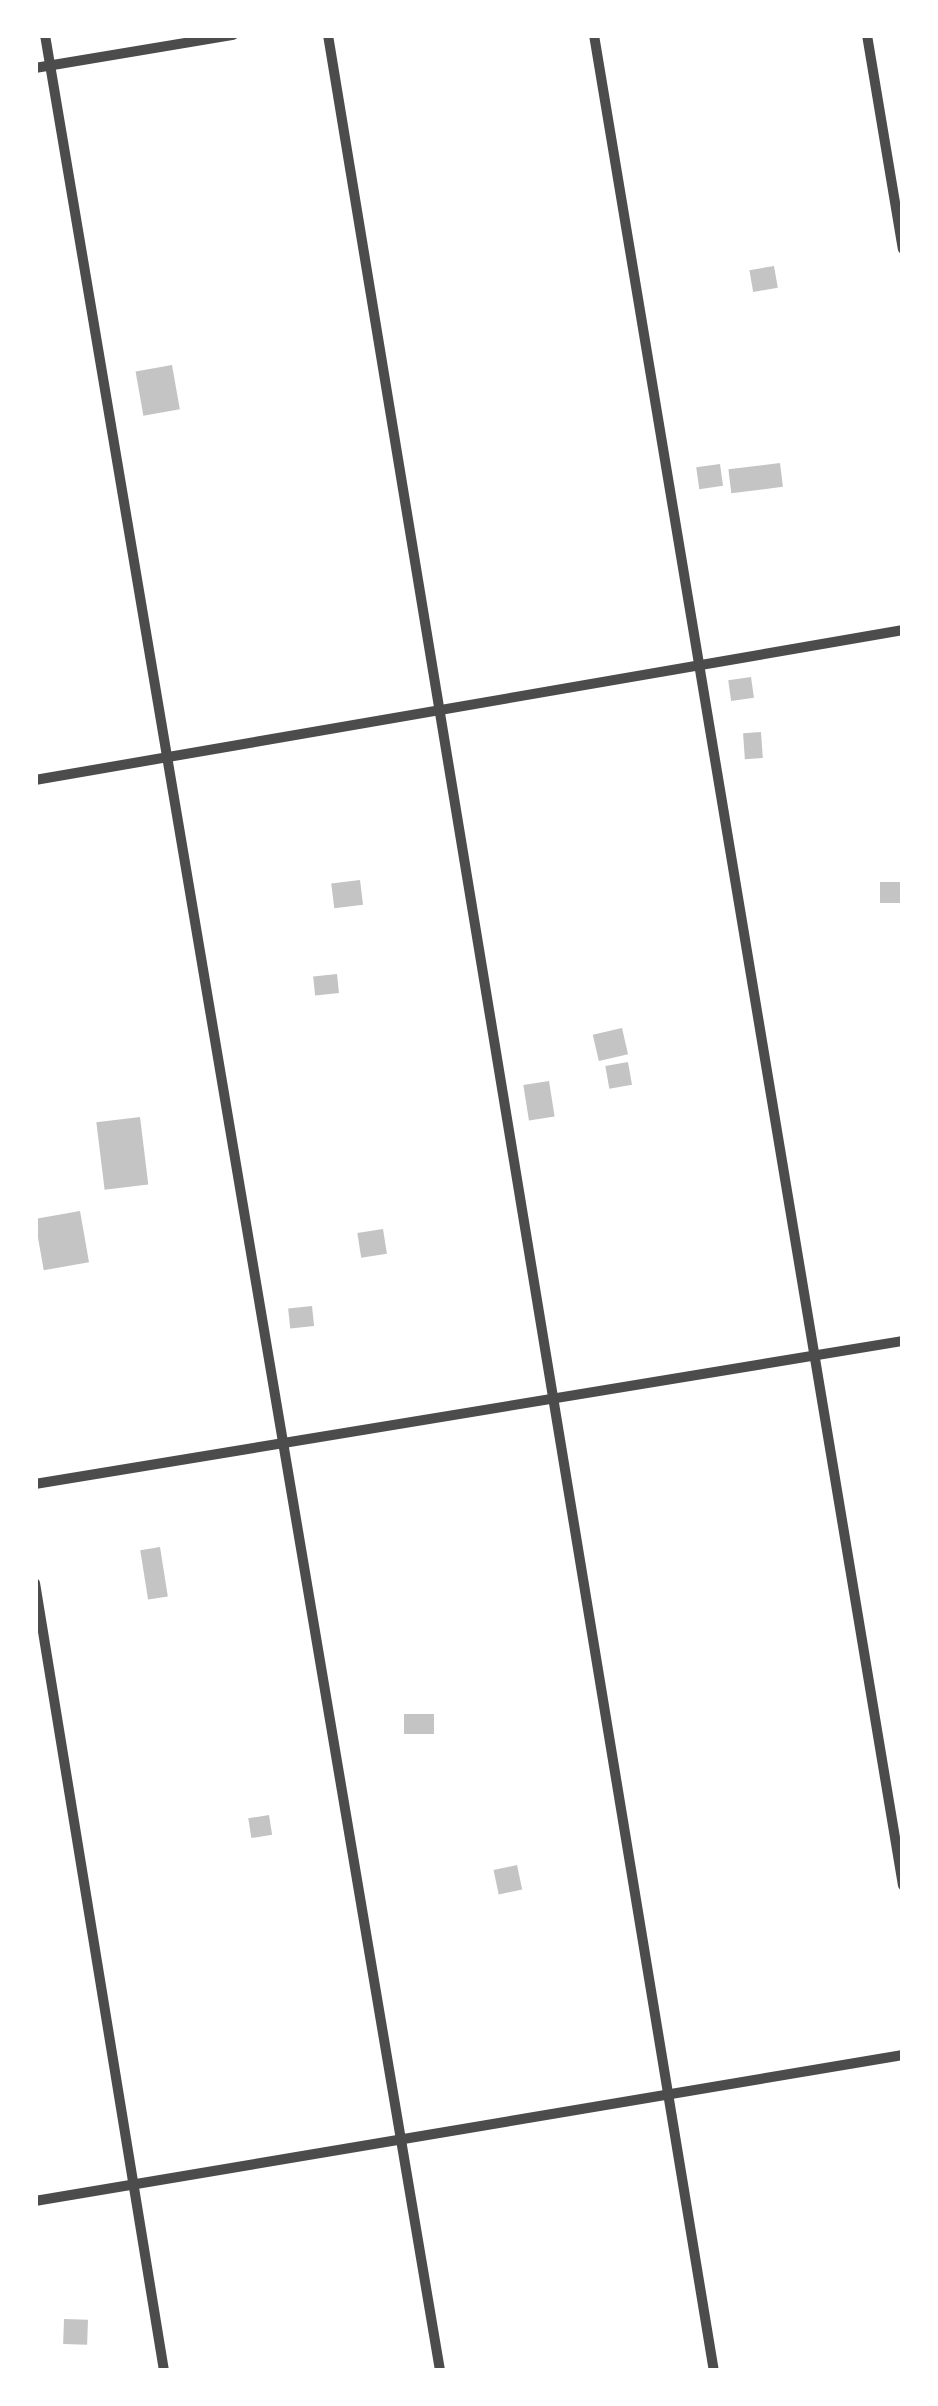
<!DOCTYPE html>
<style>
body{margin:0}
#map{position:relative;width:938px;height:2406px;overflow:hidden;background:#fff;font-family:"Space Grotesk",sans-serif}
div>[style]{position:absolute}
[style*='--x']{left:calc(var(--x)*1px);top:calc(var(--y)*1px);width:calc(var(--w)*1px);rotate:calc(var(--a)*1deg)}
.building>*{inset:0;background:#c4c4c4;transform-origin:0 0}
.minor>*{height:10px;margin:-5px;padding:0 5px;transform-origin:5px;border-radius:5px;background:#4c4c4c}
span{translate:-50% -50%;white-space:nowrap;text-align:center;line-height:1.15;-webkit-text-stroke:10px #fff;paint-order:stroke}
.frame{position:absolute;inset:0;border:38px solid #fff;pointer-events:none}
</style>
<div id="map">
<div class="building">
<i style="left:774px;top:266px;width:22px;height:25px;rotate:80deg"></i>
<i style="left:172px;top:365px;width:45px;height:37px;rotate:80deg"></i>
<i style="left:780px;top:463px;width:24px;height:52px;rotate:83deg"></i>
<i style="left:720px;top:464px;width:22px;height:24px;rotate:82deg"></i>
<i style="left:751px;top:677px;width:21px;height:23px;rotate:82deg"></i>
<i style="left:761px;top:732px;width:26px;height:18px;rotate:86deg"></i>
<i style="left:360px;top:880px;width:25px;height:29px;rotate:83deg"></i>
<i style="left:903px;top:882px;width:21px;height:23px;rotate:90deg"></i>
<i style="left:337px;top:974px;width:19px;height:24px;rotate:84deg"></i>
<i style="left:622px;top:1028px;width:27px;height:30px;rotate:77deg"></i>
<i style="left:628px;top:1062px;width:23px;height:23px;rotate:80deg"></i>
<i style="left:549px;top:1081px;width:36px;height:26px;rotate:81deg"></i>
<i style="left:140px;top:1117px;width:68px;height:44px;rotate:83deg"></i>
<i style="left:80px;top:1211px;width:52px;height:46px;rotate:80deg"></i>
<i style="left:383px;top:1229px;width:25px;height:26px;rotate:81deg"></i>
<i style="left:312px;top:1306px;width:20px;height:24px;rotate:84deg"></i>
<i style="left:160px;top:1547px;width:50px;height:20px;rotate:81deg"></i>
<i style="left:434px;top:1714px;width:20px;height:30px;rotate:90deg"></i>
<i style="left:269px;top:1815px;width:20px;height:21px;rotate:81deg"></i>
<i style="left:517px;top:1865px;width:25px;height:24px;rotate:78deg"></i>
<i style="left:64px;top:2319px;width:24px;height:25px;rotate:2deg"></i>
</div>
<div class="minor">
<i style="--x:45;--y:35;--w:2369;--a:80.4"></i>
<i style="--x:328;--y:35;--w:2368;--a:80.62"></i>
<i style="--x:594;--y:35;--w:1876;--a:80.52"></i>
<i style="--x:867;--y:35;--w:217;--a:80.5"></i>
<i style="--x:35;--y:68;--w:201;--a:-9.5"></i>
<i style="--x:35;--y:780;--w:881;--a:-9.8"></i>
<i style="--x:35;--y:1484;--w:880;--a:-9.36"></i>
<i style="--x:35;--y:1583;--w:798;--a:80.7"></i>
<i style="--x:35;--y:2201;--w:880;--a:-9.55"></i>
</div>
<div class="frame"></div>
</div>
